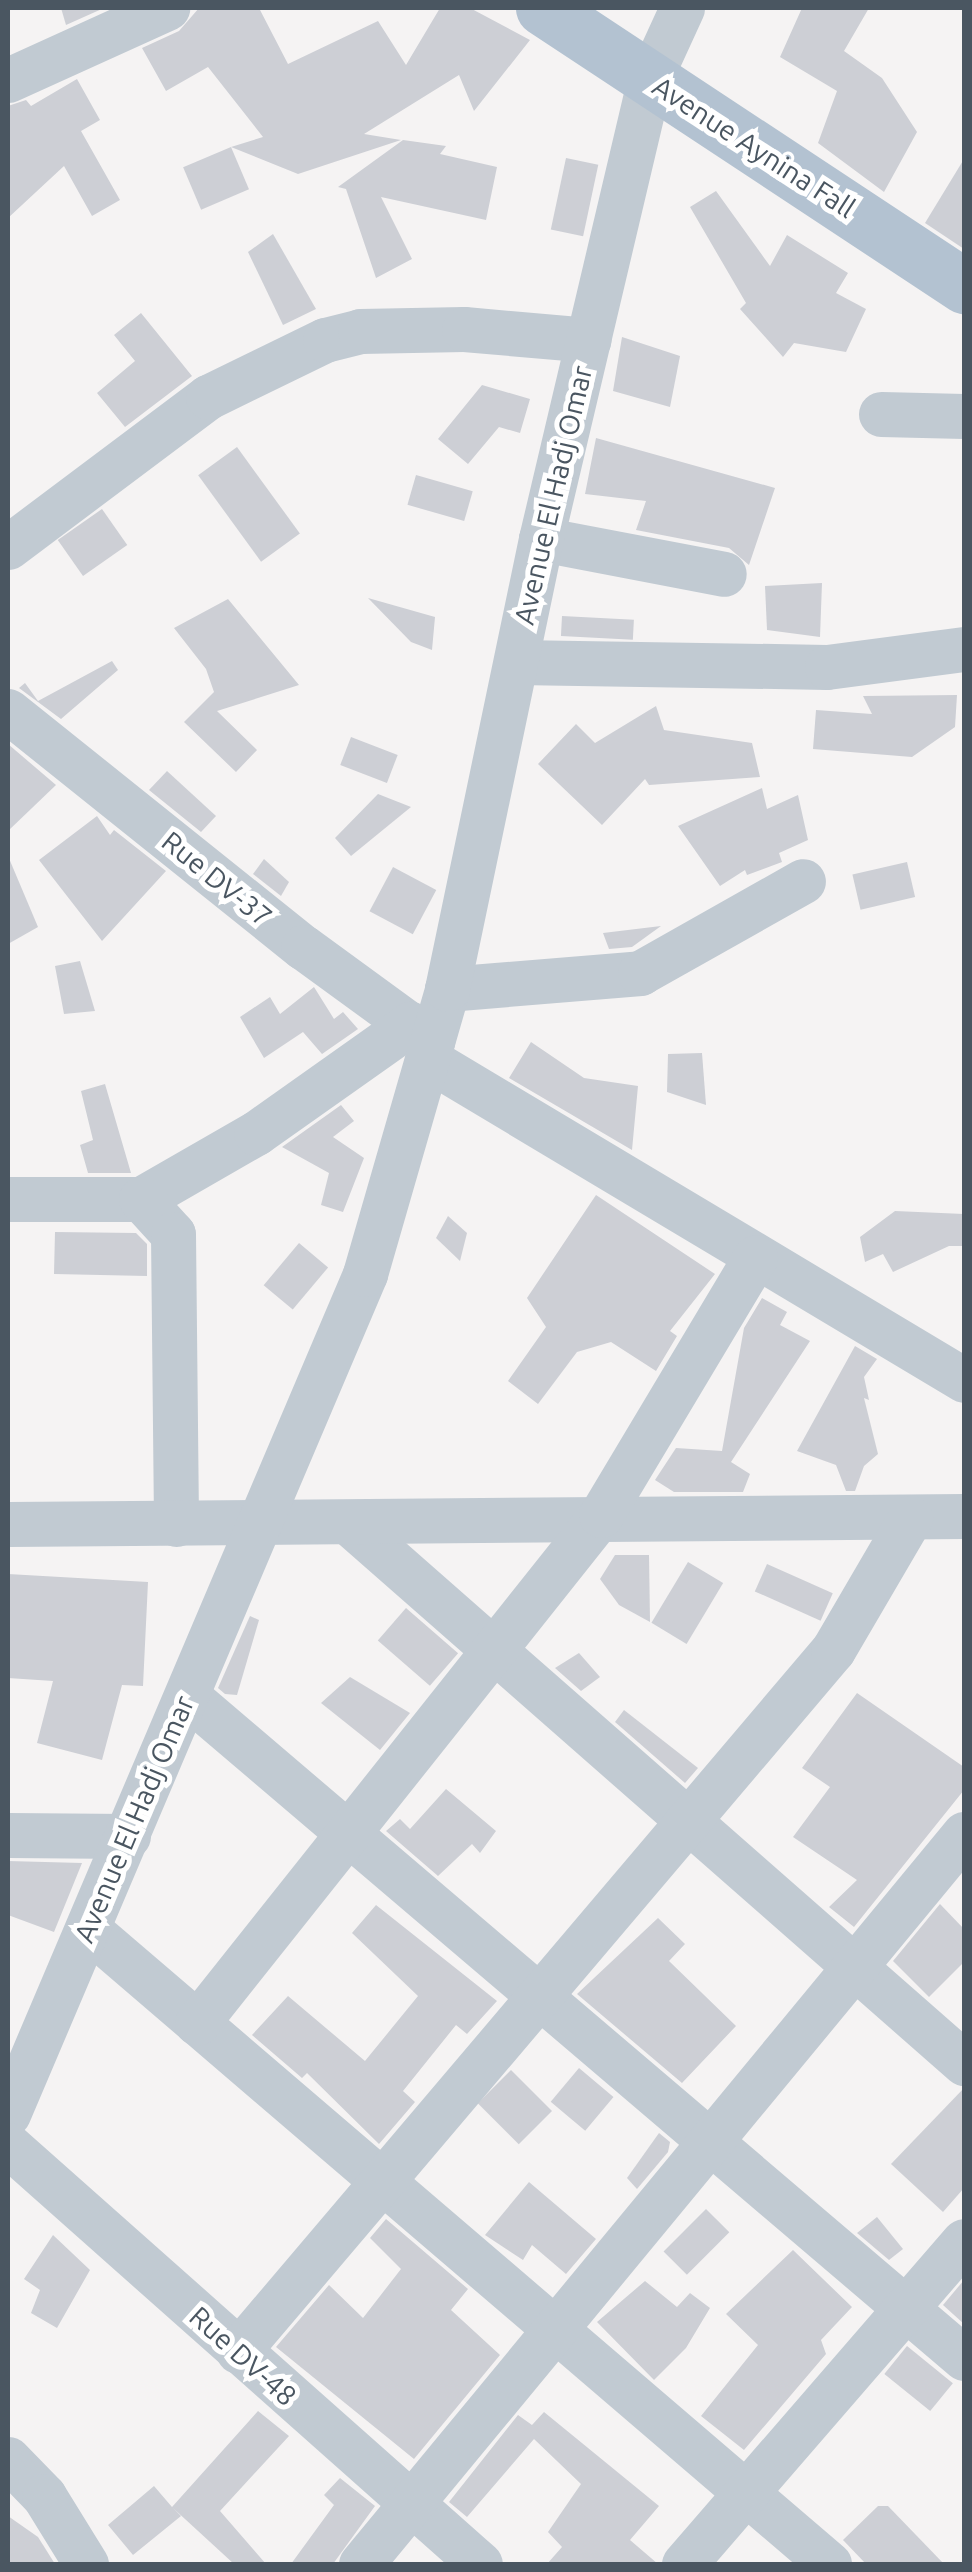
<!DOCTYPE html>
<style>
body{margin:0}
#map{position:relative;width:972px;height:2572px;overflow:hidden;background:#f5f3f3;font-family:Ubuntu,sans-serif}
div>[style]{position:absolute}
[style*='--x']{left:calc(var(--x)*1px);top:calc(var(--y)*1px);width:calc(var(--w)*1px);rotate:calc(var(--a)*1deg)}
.building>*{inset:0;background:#cdcfd5;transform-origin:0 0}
.minor>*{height:45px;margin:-22.5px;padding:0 22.5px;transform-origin:22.5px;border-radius:22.5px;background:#c1cad2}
.major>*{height:55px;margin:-27.5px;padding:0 27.5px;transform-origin:27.5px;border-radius:27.5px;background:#b3c2d1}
span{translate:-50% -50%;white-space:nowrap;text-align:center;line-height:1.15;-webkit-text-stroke:10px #fff;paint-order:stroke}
.street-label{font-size:28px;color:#4a5661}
.frame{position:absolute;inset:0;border:10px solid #4a5661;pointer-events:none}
</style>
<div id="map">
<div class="building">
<i style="clip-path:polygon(61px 8px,104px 8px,66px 25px)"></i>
<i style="clip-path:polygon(199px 8px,259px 8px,288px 64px,378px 21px,406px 65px,440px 8px,470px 8px,530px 40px,474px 111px,459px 75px,364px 134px,401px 140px,298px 174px,231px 147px,263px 137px,208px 67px,166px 91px,142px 48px,179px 31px)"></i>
<i style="clip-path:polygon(802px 8px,869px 8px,844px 51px,882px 78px,917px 132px,884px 192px,818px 143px,837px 91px,780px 57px)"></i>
<i style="clip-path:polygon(77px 79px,100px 120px,81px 131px,120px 200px,92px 216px,64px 166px,8px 218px,8px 106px,26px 100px,31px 106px)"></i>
<i style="clip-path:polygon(403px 140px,446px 146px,440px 154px,497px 167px,486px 220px,381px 197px,412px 259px,376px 278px,346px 189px,338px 187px)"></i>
<i style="left:231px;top:147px;width:46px;height:52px;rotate:67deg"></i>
<i style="left:566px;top:158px;width:33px;height:73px;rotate:12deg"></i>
<i style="clip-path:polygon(964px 159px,964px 249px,925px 223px)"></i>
<i style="clip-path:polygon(716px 191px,770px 266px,787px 235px,848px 273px,836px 293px,866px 309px,846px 352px,794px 343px,783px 357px,740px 309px,746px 303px,690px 207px)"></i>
<i style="clip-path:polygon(273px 234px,316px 309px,283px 325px,248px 252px)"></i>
<i style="clip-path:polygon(141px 313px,192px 376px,125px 427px,97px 393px,135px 361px,114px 335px)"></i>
<i style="clip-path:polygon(622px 337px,680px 356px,670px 407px,613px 391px)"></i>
<i style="clip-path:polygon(482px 385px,530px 399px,520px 433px,499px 427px,468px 464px,438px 439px)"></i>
<i style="clip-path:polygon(596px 438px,775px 488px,749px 565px,729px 548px,636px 530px,646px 501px,585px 494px)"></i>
<i style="left:237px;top:447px;width:107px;height:48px;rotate:54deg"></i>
<i style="left:416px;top:475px;width:59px;height:31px;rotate:16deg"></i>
<i style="left:102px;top:509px;width:44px;height:54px;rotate:55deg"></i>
<i style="clip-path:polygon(822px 583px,820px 637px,767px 630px,765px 586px)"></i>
<i style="clip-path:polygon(368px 598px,435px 617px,432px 650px,411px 642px)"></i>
<i style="clip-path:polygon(228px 599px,299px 685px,217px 711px,257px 750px,236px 772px,184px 722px,214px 692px,206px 669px,174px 628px)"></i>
<i style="left:562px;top:616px;width:72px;height:20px;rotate:3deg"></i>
<i style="clip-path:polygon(112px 661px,118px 670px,61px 719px,19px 688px,25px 683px,38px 701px)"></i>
<i style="clip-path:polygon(957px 695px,955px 727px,912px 757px,813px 749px,816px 710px,872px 714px,863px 696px)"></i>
<i style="clip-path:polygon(656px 706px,664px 730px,752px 743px,760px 777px,649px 785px,645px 779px,602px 825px,538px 764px,576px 724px,595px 743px)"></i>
<i style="left:351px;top:737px;width:50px;height:30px;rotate:21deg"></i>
<i style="clip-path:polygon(8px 744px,56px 785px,8px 831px)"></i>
<i style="clip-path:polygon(167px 771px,216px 816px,201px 832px,149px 790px)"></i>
<i style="clip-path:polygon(762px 788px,767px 809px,798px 795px,808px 840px,779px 853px,782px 862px,747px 875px,745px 870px,720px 886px,678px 826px)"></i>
<i style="clip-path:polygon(378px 794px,411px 807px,351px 856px,335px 838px)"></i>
<i style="clip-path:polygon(97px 816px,110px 835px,114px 830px,166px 871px,102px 941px,39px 860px)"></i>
<i style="clip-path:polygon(8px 856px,38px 927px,8px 944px)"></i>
<i style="clip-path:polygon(264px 859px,289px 882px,281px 896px,253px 874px)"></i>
<i style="left:907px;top:862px;width:36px;height:56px;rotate:77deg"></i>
<i style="left:393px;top:867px;width:49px;height:50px;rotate:28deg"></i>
<i style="clip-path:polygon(661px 926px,632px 947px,609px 949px,603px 933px)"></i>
<i style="clip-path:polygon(80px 961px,95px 1011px,64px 1014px,55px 966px)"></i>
<i style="clip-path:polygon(314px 987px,334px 1019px,343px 1012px,358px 1029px,322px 1054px,303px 1032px,264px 1058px,240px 1017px,270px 997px,280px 1014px)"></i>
<i style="clip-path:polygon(531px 1042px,584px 1078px,638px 1086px,632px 1150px,509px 1078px)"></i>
<i style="clip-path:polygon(702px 1053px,706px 1105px,667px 1092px,668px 1054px)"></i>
<i style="clip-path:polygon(105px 1084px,131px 1173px,88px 1173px,80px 1145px,93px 1140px,81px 1091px)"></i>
<i style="clip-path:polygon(341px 1105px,354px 1121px,333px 1137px,364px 1158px,343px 1212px,321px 1205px,329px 1173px,282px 1147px)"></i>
<i style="clip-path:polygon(596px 1195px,715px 1274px,670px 1331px,677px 1336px,656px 1371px,611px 1342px,577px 1352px,538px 1404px,508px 1381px,546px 1327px,527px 1298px)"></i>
<i style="clip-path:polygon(895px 1211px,964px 1214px,964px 1246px,949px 1246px,893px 1272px,883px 1254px,865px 1262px,860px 1237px)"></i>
<i style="clip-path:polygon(448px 1216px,467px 1233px,460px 1261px,436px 1238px)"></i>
<i style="clip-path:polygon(55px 1232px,136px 1233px,147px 1244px,147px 1276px,54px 1274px)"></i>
<i style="left:299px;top:1243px;width:38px;height:55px;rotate:40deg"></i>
<i style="clip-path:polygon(762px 1298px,787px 1312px,780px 1325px,810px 1341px,731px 1462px,750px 1474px,743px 1492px,674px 1492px,655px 1480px,676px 1448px,722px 1451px,744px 1328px)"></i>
<i style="clip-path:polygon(855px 1346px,877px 1359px,864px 1377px,869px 1400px,864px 1398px,878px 1454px,864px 1466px,855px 1491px,846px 1491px,836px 1465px,797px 1451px)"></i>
<i style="clip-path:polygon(615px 1555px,649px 1555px,650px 1622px,619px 1605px,600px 1579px)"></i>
<i style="left:688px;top:1562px;width:41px;height:71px;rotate:31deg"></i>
<i style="left:767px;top:1564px;width:72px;height:30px;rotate:24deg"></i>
<i style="clip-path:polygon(8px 1574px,148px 1582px,143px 1686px,122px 1685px,102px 1760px,37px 1743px,53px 1681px,8px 1678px)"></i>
<i style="left:406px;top:1608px;width:69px;height:43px;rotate:41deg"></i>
<i style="clip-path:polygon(250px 1616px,259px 1620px,237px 1695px,225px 1694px,218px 1688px)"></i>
<i style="clip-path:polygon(579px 1653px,600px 1677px,581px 1691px,555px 1668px)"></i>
<i style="clip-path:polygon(350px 1677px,410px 1713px,380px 1750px,321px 1703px)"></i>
<i style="clip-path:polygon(857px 1693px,964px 1767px,964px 1790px,854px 1927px,829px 1907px,857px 1880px,793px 1837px,830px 1787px,802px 1768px)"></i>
<i style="clip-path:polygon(624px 1710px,698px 1768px,685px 1783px,615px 1722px)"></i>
<i style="clip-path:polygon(446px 1789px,496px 1831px,480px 1853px,472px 1844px,438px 1876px,386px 1831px,400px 1819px,410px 1829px)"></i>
<i style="clip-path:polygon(8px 1861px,82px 1863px,54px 1932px,8px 1915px)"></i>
<i style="clip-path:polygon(940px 1904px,964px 1929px,964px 1962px,929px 1997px,893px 1961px)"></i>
<i style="clip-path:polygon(376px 1905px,497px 2001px,467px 2034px,456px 2025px,403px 2091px,415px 2102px,379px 2144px,307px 2073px,302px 2078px,252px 2035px,288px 1996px,365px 2061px,418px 1996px,352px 1933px)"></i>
<i style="clip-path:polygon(658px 1918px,685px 1944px,669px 1961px,736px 2026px,682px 2083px,577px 1994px)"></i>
<i style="left:579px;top:2068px;width:45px;height:44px;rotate:40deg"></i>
<i style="left:511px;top:2070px;width:58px;height:47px;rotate:45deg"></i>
<i style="clip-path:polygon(964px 2088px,964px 2188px,943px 2212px,891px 2164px)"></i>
<i style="clip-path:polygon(659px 2133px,670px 2142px,668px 2152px,637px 2189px,627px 2178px)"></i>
<i style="clip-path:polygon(529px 2182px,596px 2239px,566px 2274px,532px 2245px,523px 2260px,485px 2235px)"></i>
<i style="left:706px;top:2209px;width:33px;height:60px;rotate:45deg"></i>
<i style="clip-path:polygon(877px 2217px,903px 2249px,889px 2260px,857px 2233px)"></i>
<i style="clip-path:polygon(386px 2219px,468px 2289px,451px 2310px,500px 2355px,414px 2459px,276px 2347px,329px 2285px,363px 2318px,401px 2269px,370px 2238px)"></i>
<i style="clip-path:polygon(53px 2235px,90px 2270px,57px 2328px,31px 2313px,40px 2290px,24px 2279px)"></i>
<i style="clip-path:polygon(793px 2250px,852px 2307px,821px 2340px,826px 2354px,744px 2450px,701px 2416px,758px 2345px,726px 2314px)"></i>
<i style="clip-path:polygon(964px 2280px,964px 2324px,943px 2305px)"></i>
<i style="clip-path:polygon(645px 2281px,677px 2307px,690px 2293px,710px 2308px,686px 2348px,654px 2380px,597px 2322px)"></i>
<i style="left:907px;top:2346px;width:59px;height:36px;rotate:39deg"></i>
<i style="clip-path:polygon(258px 2411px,289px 2436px,220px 2511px,266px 2564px,234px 2564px,173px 2508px,181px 2516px,133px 2555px,108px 2525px,154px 2486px,172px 2507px)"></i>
<i style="clip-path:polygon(544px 2412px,659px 2506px,630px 2540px,658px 2564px,547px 2564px,562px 2547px,548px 2532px,581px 2484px,534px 2439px,467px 2517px,449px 2502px,518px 2415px,532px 2425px)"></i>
<i style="clip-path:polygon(340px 2478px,375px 2506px,333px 2564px,291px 2564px,334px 2505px,324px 2495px)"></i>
<i style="clip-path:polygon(878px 2506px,888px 2506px,944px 2564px,866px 2564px,843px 2540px)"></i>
<i style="clip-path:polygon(8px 2516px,38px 2537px,55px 2564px,8px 2564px)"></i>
</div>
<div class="minor">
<i style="--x:8;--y:80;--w:175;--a:-24.4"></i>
<i style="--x:881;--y:414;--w:83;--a:1.4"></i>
<i style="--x:541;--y:539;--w:186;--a:10.8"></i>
<i style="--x:8;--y:547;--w:250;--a:-36.9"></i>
<i style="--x:208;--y:397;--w:130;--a:-26"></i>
<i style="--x:325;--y:340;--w:36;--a:-14"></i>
<i style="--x:360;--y:331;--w:104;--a:-1.1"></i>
<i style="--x:464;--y:329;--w:125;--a:5"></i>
<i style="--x:516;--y:662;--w:311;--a:0.9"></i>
<i style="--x:827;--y:667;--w:138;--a:-7.5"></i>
<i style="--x:8;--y:711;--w:378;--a:38.7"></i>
<i style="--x:303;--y:947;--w:160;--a:36.1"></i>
<i style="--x:447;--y:989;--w:194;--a:-4.7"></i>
<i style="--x:640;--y:973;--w:187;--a:-29.4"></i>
<i style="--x:429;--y:1060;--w:623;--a:30.88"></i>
<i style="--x:8;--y:1199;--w:133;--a:0"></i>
<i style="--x:141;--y:1199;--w:133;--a:-29.9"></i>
<i style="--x:256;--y:1133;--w:189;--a:-35.3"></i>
<i style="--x:141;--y:1199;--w:47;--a:47.6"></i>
<i style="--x:173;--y:1234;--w:290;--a:89.4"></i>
<i style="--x:348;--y:1522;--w:820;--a:41.29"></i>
<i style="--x:8;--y:1524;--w:956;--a:-0.48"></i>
<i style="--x:187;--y:1696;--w:1021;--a:40.43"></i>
<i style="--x:8;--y:1835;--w:120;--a:0.5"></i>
<i style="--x:88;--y:1929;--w:976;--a:40.59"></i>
<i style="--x:197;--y:2023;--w:649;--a:-51.51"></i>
<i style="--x:601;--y:1515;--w:300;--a:-59.1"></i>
<i style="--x:8;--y:2114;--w:913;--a:-66.97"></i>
<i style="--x:365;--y:1274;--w:297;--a:-73.9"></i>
<i style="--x:447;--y:989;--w:460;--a:-78.2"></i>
<i style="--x:541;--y:539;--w:474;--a:-76.7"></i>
<i style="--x:650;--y:78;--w:77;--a:-65.4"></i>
<i style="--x:8;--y:2145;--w:631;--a:41.6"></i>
<i style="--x:238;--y:2351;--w:919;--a:-49.68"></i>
<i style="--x:833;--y:1650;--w:153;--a:-59.7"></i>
<i style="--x:8;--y:2459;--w:52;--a:45.8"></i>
<i style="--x:44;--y:2496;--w:80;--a:58.3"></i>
<i style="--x:361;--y:2564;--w:947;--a:-50.44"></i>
<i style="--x:684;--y:2564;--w:427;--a:-49.1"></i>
</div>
<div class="major">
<i style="--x:543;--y:8;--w:505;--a:33.44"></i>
</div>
<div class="street-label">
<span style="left:754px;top:147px;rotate:33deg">Avenue Aynina Fall</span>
<span style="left:553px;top:495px;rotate:-77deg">Avenue El Hadj Omar</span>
<span style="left:217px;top:879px;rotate:39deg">Rue DV-37</span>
<span style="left:134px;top:1819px;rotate:-67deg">Avenue El Hadj Omar</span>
<span style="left:243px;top:2356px;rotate:42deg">Rue DV-48</span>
</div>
<div class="frame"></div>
</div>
